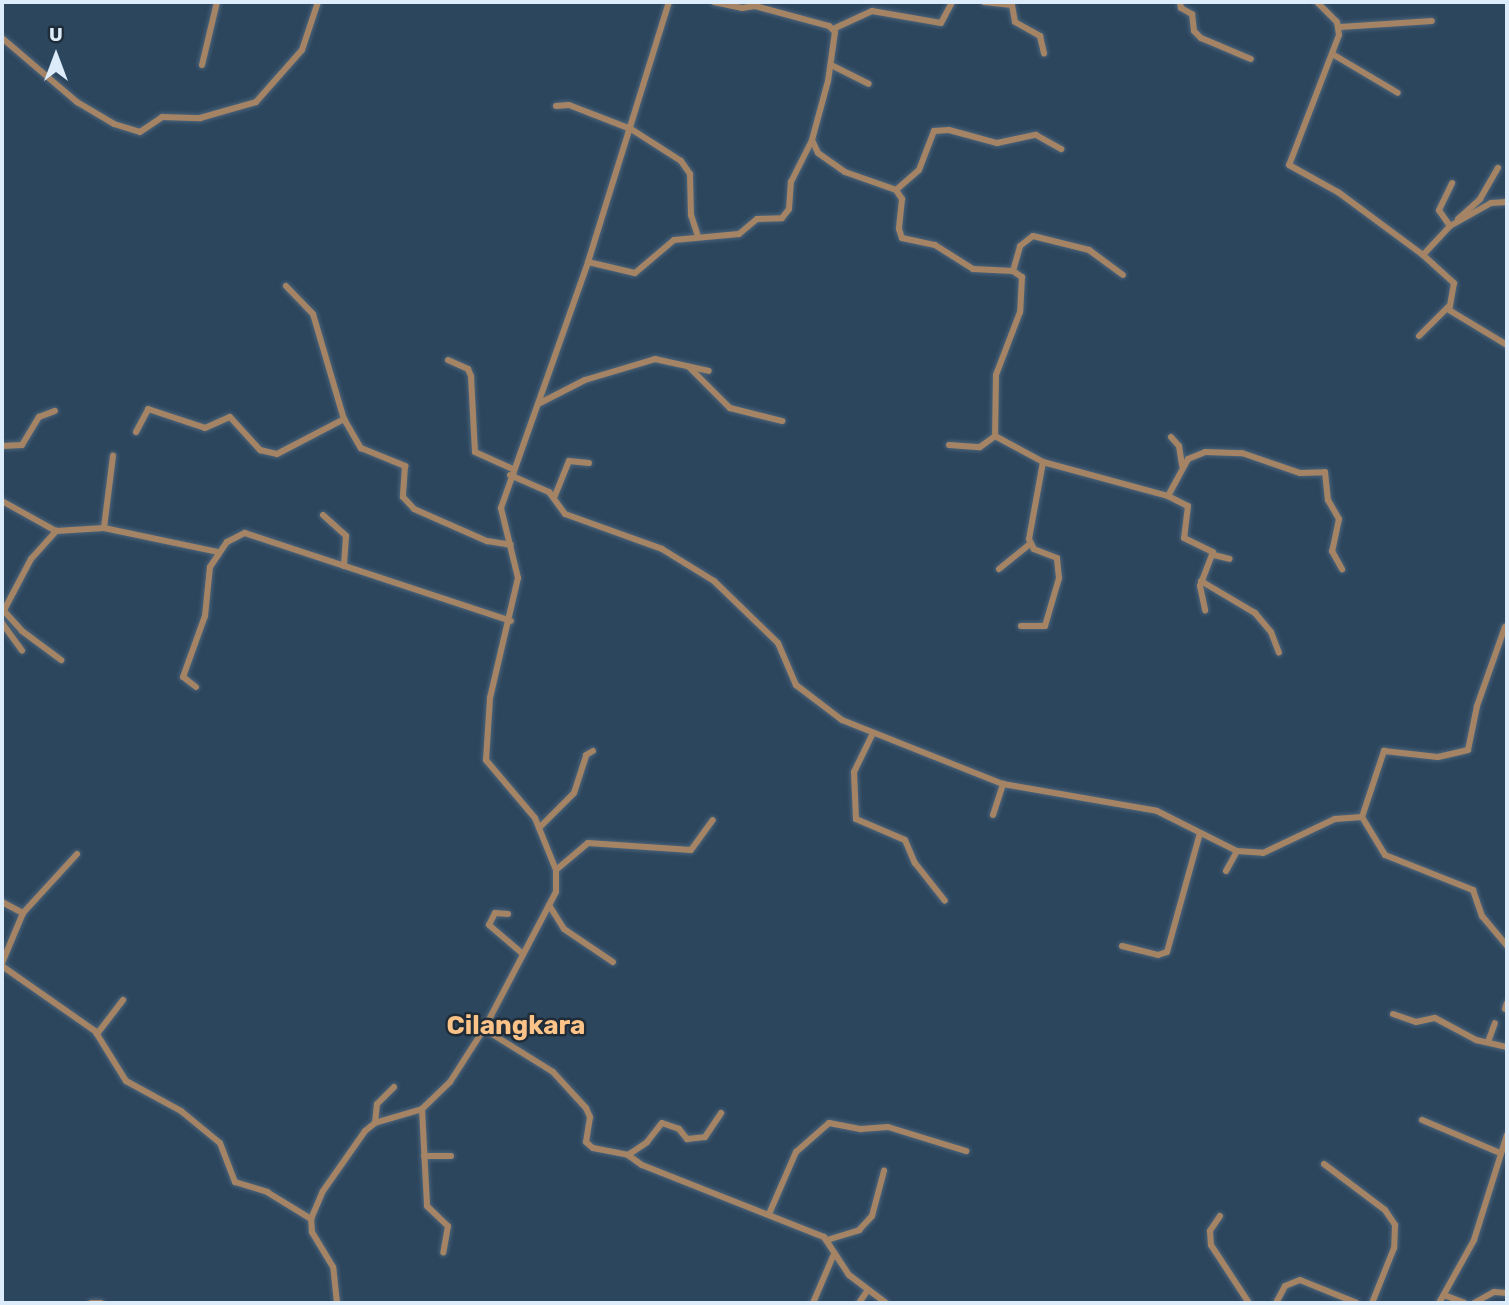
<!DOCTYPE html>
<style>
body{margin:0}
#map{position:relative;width:1509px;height:1305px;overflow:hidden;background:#2c465e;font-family:Rubik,sans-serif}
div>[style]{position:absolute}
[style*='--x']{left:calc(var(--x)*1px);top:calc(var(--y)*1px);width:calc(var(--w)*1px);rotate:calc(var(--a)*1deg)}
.roads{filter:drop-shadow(0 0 2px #4c647a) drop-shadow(0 0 2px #4c647a)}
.minor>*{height:6px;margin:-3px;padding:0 3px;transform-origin:3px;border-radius:3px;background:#a48464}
span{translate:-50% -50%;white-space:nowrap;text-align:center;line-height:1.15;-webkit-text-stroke:5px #202c37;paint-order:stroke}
.quarter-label{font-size:26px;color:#fcc388;font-weight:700}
.frame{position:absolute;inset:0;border:4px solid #dcecfb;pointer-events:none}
.north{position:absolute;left:21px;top:21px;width:70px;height:70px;-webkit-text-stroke:5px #202c37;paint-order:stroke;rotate:0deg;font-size:19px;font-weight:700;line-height:28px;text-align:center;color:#dcecfb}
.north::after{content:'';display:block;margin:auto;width:24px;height:32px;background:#dcecfb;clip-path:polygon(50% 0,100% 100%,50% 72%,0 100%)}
</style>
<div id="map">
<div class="roads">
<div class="minor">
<i style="--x:714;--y:2;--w:29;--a:12"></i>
<i style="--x:742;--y:8;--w:13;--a:-9"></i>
<i style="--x:755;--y:6;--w:4;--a:-76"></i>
<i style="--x:984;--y:2;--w:28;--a:6"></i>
<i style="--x:1012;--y:5;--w:17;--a:80"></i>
<i style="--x:1015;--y:22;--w:29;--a:29"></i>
<i style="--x:1040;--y:36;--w:18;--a:77"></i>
<i style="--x:1180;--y:2;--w:6;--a:81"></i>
<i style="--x:1181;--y:8;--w:13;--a:29"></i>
<i style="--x:1192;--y:14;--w:17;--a:83"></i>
<i style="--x:1194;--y:31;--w:10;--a:45"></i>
<i style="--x:1201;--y:38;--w:54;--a:22.8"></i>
<i style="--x:1317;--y:2;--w:28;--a:45"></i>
<i style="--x:1337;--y:22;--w:13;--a:81"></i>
<i style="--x:1339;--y:35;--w:139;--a:111"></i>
<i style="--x:1289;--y:165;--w:56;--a:28.9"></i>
<i style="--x:1338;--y:192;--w:106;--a:36.5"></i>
<i style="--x:1423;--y:255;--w:42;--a:42.1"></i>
<i style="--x:1454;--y:283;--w:27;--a:100"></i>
<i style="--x:1449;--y:310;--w:68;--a:31.1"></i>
<i style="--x:755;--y:6;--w:77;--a:15.1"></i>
<i style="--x:829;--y:26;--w:8;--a:45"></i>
<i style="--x:835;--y:32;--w:49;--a:98.1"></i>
<i style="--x:828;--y:81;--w:61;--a:105.2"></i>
<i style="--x:812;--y:140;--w:14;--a:65"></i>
<i style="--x:818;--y:153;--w:33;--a:35"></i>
<i style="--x:845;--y:172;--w:54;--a:19.4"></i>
<i style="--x:896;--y:190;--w:11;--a:56"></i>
<i style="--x:902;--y:199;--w:30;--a:96"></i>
<i style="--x:899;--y:229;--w:9;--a:72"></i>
<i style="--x:902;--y:238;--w:34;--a:12"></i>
<i style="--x:935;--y:245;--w:45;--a:32.3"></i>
<i style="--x:973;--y:269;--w:40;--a:2.9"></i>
<i style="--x:1013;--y:271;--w:11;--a:34"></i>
<i style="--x:1022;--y:277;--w:35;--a:93"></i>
<i style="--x:1020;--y:312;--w:67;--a:110.9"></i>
<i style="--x:996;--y:375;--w:61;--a:90.9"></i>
<i style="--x:995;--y:436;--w:55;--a:28.4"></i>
<i style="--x:1043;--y:462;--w:130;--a:15.2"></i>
<i style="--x:1168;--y:496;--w:22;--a:27"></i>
<i style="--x:1188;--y:506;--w:32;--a:97"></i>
<i style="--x:1184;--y:538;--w:32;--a:26"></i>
<i style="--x:1213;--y:552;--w:36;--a:111"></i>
<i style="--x:1200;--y:586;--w:25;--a:78"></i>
<i style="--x:1340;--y:27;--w:92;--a:-3.7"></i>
<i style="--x:833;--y:29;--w:43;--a:-24.8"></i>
<i style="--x:872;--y:11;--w:70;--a:9.9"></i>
<i style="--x:941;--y:23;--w:24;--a:-62"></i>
<i style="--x:2;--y:38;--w:99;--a:40.5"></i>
<i style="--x:77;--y:102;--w:43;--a:30.7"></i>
<i style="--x:114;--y:124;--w:27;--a:17"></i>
<i style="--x:140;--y:132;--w:27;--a:-34"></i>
<i style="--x:162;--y:117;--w:38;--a:2"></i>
<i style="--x:200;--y:118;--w:58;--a:-15.9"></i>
<i style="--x:256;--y:102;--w:69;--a:-48.5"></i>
<i style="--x:302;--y:50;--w:51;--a:-71.6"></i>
<i style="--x:1334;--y:55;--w:74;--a:30.7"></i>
<i style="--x:202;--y:65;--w:65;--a:-76.6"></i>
<i style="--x:831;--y:65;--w:42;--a:26.6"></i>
<i style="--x:556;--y:106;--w:13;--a:-4"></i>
<i style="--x:569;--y:105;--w:66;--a:21.2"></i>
<i style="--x:631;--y:129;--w:59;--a:32.6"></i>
<i style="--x:681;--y:161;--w:16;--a:55"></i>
<i style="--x:690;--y:174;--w:41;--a:88.6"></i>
<i style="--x:691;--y:215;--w:22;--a:72"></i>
<i style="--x:896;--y:190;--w:30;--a:-41"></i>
<i style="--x:919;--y:170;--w:42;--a:-69"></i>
<i style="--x:934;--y:131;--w:15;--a:-4"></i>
<i style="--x:949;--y:130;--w:50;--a:15.2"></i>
<i style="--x:997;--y:143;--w:40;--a:-12"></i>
<i style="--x:1036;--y:135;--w:29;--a:29"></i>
<i style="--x:1458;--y:219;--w:30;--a:-42"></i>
<i style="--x:1480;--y:199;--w:36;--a:-60"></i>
<i style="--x:1450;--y:226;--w:19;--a:-125"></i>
<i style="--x:1439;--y:210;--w:30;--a:-64"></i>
<i style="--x:1423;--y:255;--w:40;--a:-47"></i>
<i style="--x:1450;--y:226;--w:47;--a:-29.3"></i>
<i style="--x:1491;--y:203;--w:16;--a:-4"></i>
<i style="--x:588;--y:262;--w:48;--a:13.2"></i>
<i style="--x:635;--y:273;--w:51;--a:-40.2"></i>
<i style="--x:674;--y:240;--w:65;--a:-5.3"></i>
<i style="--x:739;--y:234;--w:23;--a:-40"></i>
<i style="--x:757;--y:219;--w:25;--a:-2"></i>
<i style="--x:782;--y:218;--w:11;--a:-52"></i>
<i style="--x:789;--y:209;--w:27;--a:-86"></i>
<i style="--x:791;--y:182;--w:47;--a:-63.4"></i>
<i style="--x:1013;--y:271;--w:26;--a:-74"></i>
<i style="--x:1020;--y:246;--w:16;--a:-38"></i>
<i style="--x:1033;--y:236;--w:58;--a:14"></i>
<i style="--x:1089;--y:250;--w:42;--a:36.3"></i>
<i style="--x:286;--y:286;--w:39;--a:46"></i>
<i style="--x:313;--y:314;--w:109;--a:73.6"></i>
<i style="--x:1419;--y:336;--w:41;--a:-45"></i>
<i style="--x:448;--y:360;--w:22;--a:24"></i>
<i style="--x:468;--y:369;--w:8;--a:67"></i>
<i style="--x:471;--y:376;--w:76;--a:87"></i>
<i style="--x:475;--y:452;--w:42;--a:24.1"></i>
<i style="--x:689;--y:367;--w:58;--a:45"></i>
<i style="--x:730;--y:408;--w:54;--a:14"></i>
<i style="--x:540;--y:403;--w:51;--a:-27.1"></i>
<i style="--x:585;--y:380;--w:73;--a:-16.7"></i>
<i style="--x:655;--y:359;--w:55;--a:12.5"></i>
<i style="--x:136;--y:432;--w:26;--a:-62"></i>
<i style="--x:148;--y:409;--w:60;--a:18.4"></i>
<i style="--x:205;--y:428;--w:27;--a:-24"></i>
<i style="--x:230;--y:417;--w:45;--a:47.7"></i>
<i style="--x:260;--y:450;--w:17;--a:13"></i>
<i style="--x:277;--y:454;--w:76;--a:-27.6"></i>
<i style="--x:344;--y:419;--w:34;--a:60"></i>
<i style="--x:361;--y:448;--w:48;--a:22.2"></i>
<i style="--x:405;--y:466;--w:31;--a:94"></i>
<i style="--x:403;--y:497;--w:16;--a:47"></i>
<i style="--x:414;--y:509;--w:80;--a:23.7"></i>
<i style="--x:487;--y:541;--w:24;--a:9"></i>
<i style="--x:1171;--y:437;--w:12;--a:48"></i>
<i style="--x:1179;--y:446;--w:20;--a:81"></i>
<i style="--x:949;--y:445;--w:31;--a:4"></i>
<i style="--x:980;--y:447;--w:19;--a:-36"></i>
<i style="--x:2;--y:446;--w:20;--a:-3"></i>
<i style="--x:22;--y:445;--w:33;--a:-59"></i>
<i style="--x:39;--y:417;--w:17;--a:-21"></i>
<i style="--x:510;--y:475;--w:43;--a:23.6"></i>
<i style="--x:549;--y:492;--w:27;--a:54"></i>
<i style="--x:565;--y:514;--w:103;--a:19.8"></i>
<i style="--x:662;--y:549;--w:61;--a:31.6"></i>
<i style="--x:714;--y:581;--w:89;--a:44.1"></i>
<i style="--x:778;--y:643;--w:46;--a:66.8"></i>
<i style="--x:796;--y:685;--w:58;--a:37.3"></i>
<i style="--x:842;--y:720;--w:173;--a:21.7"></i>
<i style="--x:1003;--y:784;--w:156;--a:9.9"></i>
<i style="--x:1157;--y:811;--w:89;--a:26.6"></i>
<i style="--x:1237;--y:851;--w:26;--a:4"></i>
<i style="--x:1263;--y:853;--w:80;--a:-25.3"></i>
<i style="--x:1335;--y:819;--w:27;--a:-4"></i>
<i style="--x:1362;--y:817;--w:44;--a:58.8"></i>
<i style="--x:1385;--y:855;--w:95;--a:21.7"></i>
<i style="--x:1473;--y:890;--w:28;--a:71"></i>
<i style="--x:1482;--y:916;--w:39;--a:50"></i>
<i style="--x:1168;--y:496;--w:42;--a:-61.6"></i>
<i style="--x:1188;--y:459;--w:18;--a:-22"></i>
<i style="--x:1205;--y:452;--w:37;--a:2"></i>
<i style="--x:1242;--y:453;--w:61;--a:19"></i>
<i style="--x:1300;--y:473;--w:25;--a:-2"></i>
<i style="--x:1325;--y:472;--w:28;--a:84"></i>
<i style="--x:1328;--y:500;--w:22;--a:60"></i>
<i style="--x:1339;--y:519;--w:33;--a:102"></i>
<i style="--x:1332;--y:551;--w:21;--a:61"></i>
<i style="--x:554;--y:498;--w:40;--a:-68"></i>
<i style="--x:569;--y:461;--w:20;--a:6"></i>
<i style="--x:2;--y:501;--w:62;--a:29.1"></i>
<i style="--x:56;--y:531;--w:48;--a:-3.6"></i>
<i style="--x:104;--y:528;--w:116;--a:11.9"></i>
<i style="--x:323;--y:515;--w:31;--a:42"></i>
<i style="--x:346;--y:536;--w:30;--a:94"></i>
<i style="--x:104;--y:528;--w:73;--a:-82.9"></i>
<i style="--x:1214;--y:555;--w:16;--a:14"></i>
<i style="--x:999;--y:569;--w:40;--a:-39"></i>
<i style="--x:1201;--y:581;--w:63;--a:30.7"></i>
<i style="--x:1255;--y:613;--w:25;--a:50"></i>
<i style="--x:1271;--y:632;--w:22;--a:69"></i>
<i style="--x:5;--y:612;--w:25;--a:48"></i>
<i style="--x:22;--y:631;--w:49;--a:36.6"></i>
<i style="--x:2;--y:614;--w:62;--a:-62.2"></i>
<i style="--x:31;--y:559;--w:38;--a:-48"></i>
<i style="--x:2;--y:623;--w:34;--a:54"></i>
<i style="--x:1021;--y:626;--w:24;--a:0"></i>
<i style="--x:1045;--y:626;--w:50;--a:-73.7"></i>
<i style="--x:1059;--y:578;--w:20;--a:-96"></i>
<i style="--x:1057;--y:558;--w:25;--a:-159"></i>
<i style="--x:1034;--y:549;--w:11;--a:-117"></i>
<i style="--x:1029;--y:539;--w:78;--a:-79.7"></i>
<i style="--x:196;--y:687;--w:16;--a:-142"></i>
<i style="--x:183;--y:677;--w:65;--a:-70.2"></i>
<i style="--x:205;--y:616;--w:49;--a:-84.2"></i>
<i style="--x:210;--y:567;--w:30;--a:-56"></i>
<i style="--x:227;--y:542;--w:20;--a:-27"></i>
<i style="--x:245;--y:533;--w:280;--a:18.3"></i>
<i style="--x:873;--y:733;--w:43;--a:116"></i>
<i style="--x:854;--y:772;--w:47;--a:87.6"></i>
<i style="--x:856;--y:819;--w:53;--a:23.2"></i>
<i style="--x:905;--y:840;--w:25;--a:67"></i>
<i style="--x:915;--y:863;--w:48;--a:51.7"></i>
<i style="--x:993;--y:815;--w:33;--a:-72"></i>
<i style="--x:1362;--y:817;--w:70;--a:-71.6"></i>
<i style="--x:1384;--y:751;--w:54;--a:6.3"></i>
<i style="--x:1438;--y:757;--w:31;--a:-13"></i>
<i style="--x:1468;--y:750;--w:45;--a:-78.4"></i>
<i style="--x:1477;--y:706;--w:84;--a:-70.5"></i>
<i style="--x:539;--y:828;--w:49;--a:-45"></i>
<i style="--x:574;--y:793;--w:40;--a:-72"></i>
<i style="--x:586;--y:755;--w:8;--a:-30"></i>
<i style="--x:556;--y:870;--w:42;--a:-40.2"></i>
<i style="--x:588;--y:843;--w:103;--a:3.9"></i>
<i style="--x:691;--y:850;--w:37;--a:-54"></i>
<i style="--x:1226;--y:871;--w:23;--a:-61"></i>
<i style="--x:2;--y:902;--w:24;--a:28"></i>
<i style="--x:549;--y:905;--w:28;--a:58"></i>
<i style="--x:564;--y:929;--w:59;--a:34"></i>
<i style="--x:508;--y:914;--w:13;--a:-176"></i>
<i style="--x:495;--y:913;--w:13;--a:117"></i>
<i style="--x:489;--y:925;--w:45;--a:40.5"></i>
<i style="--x:1122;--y:946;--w:37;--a:14"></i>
<i style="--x:1158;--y:955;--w:9;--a:-18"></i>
<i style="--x:1167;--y:952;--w:123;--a:-74.5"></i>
<i style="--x:2;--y:963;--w:54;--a:-67.2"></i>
<i style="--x:23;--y:913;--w:80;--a:-47.5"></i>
<i style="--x:2;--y:966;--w:113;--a:35"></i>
<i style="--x:95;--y:1031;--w:59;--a:58.2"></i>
<i style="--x:126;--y:1081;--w:63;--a:28.6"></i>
<i style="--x:181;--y:1111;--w:50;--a:39.4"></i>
<i style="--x:220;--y:1143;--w:42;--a:69"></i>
<i style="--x:235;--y:1182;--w:34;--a:17"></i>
<i style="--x:267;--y:1192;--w:52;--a:31.5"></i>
<i style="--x:1505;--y:1009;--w:6;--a:-72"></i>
<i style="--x:1393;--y:1014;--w:24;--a:19"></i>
<i style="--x:1416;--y:1022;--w:19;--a:-12"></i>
<i style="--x:1435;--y:1018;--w:47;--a:28.2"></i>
<i style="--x:1476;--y:1040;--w:32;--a:13"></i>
<i style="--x:484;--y:1029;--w:81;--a:31.9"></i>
<i style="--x:553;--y:1072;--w:49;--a:47.5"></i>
<i style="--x:586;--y:1108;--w:10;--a:66"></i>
<i style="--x:590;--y:1117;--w:25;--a:99"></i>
<i style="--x:586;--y:1142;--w:9;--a:41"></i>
<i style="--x:593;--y:1148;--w:36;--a:11"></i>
<i style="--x:628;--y:1155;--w:17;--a:36"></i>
<i style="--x:642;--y:1165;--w:196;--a:21.6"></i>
<i style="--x:824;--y:1237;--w:45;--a:56.7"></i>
<i style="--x:849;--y:1275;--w:46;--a:37.1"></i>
<i style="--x:97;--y:1034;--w:43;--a:-52.6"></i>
<i style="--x:1488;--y:1042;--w:20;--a:-70"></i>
<i style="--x:422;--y:1109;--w:97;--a:87"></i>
<i style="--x:427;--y:1206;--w:29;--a:44"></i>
<i style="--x:448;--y:1226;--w:27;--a:100"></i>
<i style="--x:1422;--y:1120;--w:85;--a:22.9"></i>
<i style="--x:375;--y:1123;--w:19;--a:-84"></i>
<i style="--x:377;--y:1104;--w:24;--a:-45"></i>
<i style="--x:628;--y:1155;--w:23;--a:-34"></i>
<i style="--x:647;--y:1142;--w:24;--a:-52"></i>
<i style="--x:662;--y:1123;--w:18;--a:19"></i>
<i style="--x:679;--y:1129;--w:13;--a:51"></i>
<i style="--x:687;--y:1139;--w:18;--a:-6"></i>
<i style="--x:705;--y:1137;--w:29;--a:-56"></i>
<i style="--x:424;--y:1156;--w:27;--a:0"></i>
<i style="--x:1324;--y:1164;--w:76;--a:37"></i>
<i style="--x:1385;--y:1210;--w:18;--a:56"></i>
<i style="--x:1395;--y:1225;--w:23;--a:92"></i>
<i style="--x:1394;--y:1248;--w:59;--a:111.8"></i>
<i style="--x:769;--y:1214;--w:68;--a:-66.5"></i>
<i style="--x:796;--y:1152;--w:44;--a:-41.3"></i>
<i style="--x:829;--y:1123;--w:33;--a:11"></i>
<i style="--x:861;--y:1129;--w:27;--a:-4"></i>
<i style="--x:888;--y:1127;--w:82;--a:17.1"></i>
<i style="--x:1220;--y:1216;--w:18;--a:124"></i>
<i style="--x:1210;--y:1231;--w:14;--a:86"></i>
<i style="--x:1211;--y:1245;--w:69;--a:56.8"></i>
<i style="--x:827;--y:1240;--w:34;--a:-17"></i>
<i style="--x:859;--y:1230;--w:19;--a:-47"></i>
<i style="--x:872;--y:1216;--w:47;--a:-75.1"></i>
<i style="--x:1444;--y:1295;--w:22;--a:21"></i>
<i style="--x:91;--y:1303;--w:10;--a:0"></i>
<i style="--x:337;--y:1303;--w:36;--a:-96"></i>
<i style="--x:333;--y:1267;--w:41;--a:-121"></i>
<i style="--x:312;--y:1232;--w:13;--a:-94"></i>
<i style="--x:311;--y:1219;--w:30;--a:-67"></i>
<i style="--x:323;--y:1191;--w:73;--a:-55"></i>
<i style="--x:365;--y:1131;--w:13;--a:-39"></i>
<i style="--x:375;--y:1123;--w:49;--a:-16.6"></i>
<i style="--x:422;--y:1109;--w:39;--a:-44"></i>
<i style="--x:450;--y:1082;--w:63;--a:-57.3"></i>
<i style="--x:484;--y:1029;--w:155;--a:-62.3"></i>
<i style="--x:556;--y:892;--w:22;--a:-90"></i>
<i style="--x:556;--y:870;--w:56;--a:-112"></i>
<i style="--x:535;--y:818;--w:76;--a:-130.2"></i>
<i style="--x:486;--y:760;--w:62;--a:-86.3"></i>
<i style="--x:490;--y:698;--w:123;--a:-76.9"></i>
<i style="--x:518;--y:578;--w:72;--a:-103.7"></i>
<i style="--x:501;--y:508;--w:261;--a:-70.5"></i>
<i style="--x:588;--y:262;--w:272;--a:-72.7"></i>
<i style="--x:813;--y:1303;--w:51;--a:-66.9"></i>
<i style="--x:859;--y:1303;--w:14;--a:-56"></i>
<i style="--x:1276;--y:1303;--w:19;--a:-62"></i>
<i style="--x:1285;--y:1286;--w:16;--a:-22"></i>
<i style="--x:1300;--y:1280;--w:61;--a:22"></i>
<i style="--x:1439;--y:1303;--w:72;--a:-60.9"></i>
<i style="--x:1474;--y:1240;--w:110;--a:-72.6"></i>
<i style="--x:1474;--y:1303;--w:23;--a:-29"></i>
<i style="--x:1494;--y:1292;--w:13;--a:4"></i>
</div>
</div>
<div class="quarter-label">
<span style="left:516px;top:1026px">Cilangkara</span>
</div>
<div class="frame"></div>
<div class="north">U</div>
</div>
